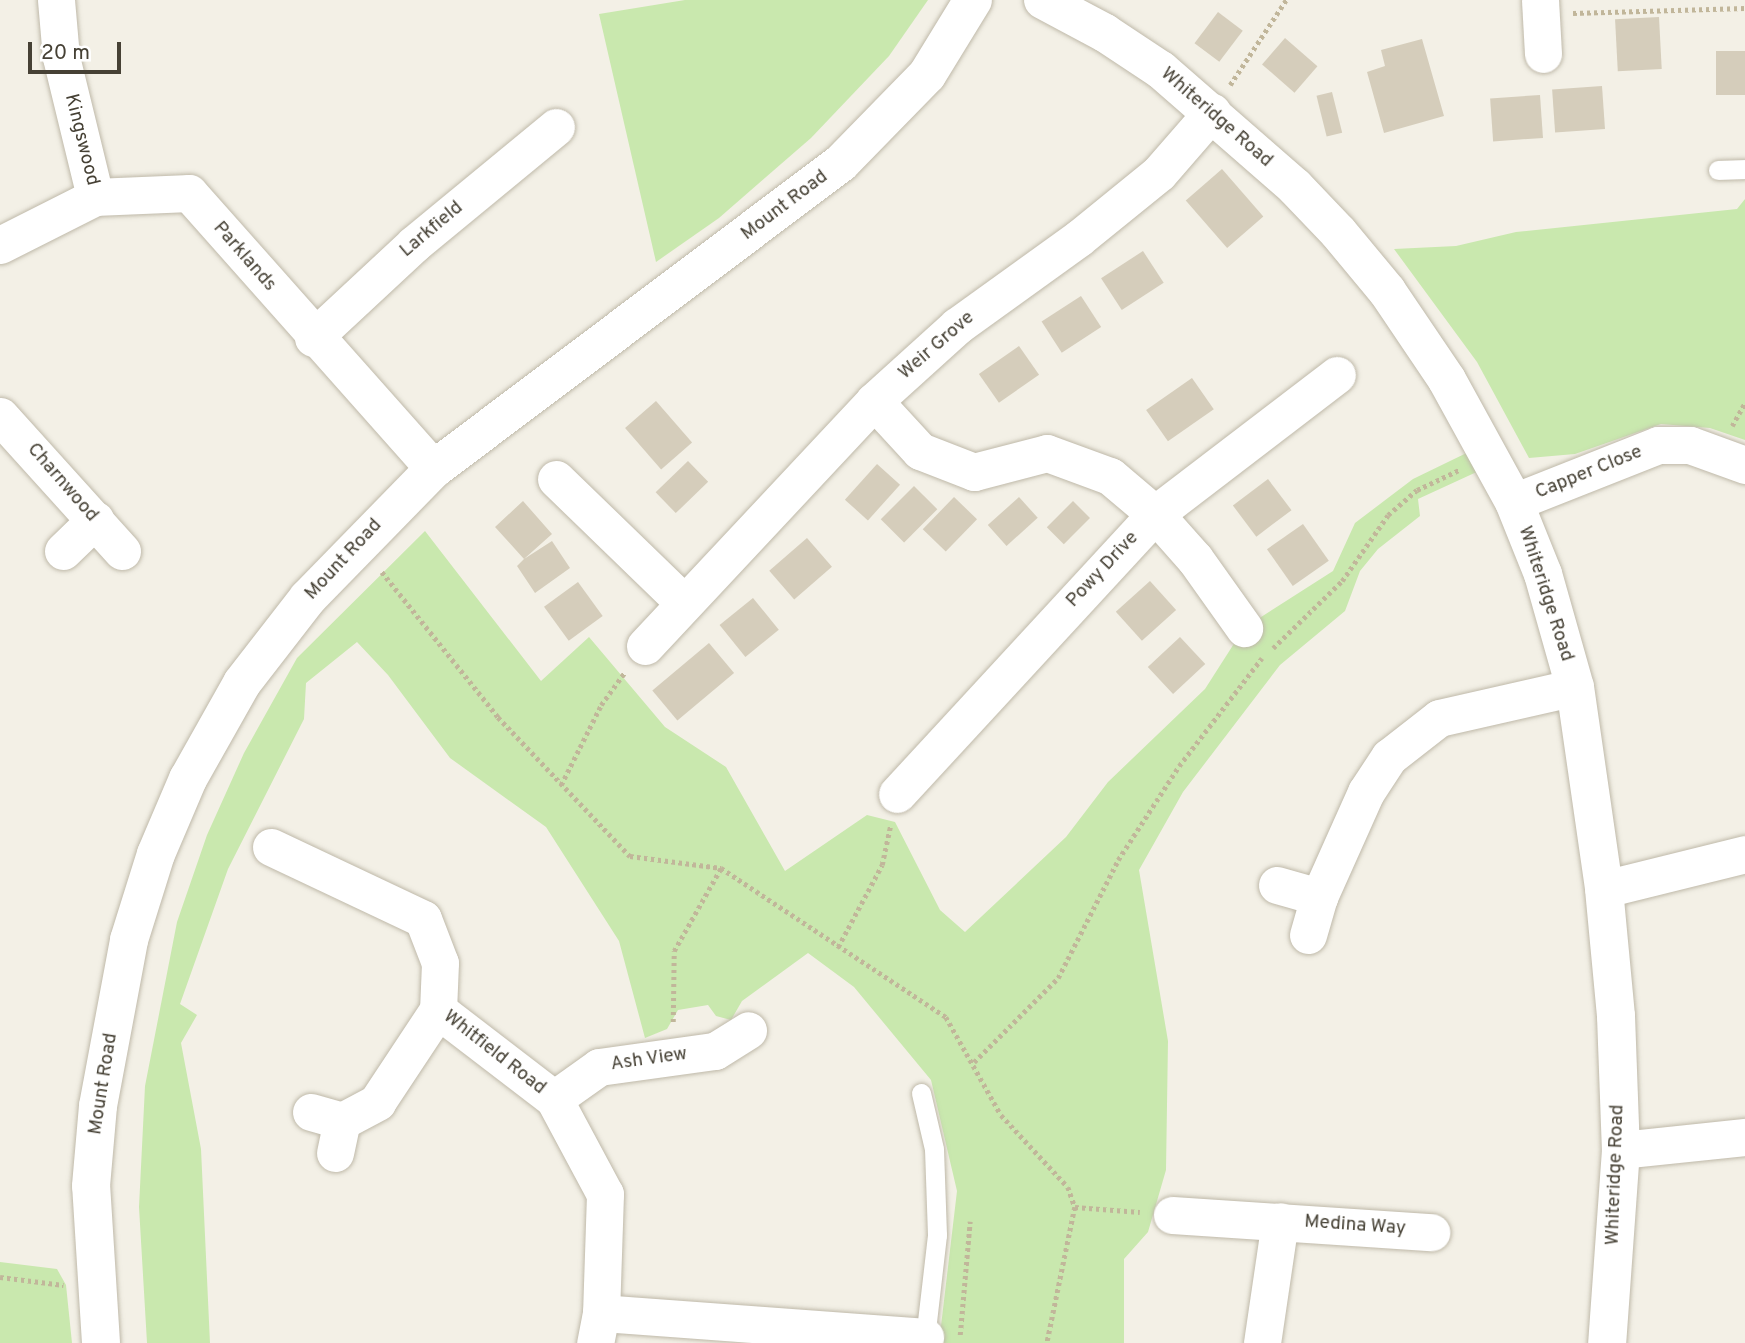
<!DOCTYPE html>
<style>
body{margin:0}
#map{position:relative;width:1745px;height:1343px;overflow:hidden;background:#f3f0e6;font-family:Overpass,sans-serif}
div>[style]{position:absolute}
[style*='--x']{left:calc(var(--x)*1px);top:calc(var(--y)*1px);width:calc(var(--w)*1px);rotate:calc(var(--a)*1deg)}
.green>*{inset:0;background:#c9e8ae}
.building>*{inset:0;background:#d5cdbb;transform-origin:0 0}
.path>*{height:4.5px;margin-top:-2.25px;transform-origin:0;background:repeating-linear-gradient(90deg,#c1b69a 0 3.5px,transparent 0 7px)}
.roads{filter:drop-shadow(0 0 2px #bfb9a9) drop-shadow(0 0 2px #bfb9a9)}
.service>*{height:19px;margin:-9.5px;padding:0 9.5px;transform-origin:9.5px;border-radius:9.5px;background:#fff}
.minor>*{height:37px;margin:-18.5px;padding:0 18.5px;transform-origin:18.5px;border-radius:18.5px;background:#fff}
.tertiary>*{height:38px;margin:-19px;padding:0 19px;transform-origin:19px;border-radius:19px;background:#fff}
span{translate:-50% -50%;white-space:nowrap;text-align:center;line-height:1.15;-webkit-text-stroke:5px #fff;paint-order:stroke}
.street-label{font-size:19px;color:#464135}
.scale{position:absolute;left:28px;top:42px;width:93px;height:32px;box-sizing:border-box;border:4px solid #464135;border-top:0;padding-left:9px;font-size:21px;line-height:24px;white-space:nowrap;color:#464135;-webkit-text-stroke:5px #fff;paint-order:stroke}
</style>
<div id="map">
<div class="green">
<i style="clip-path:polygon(685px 0,928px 0,889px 56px,811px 138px,719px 218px,656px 262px,599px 14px)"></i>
<i style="clip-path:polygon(1745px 199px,1745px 440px,1710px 428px,1661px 424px,1575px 454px,1529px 458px,1477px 362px,1394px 249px,1456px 246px,1516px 232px,1737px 209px)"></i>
<i style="clip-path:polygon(1483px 445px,1494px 464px,1418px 499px,1420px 516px,1378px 549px,1360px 571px,1345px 611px,1280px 665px,1183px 792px,1139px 870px,1168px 1041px,1166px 1170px,1148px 1232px,1124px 1259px,1124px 1343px,939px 1343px,957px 1191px,931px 1080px,854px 987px,808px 953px,742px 1001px,731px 1020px,716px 1016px,708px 1005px,678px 1010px,667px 1029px,645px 1038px,619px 941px,546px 827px,450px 758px,388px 675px,357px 642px,306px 683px,304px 719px,228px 869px,180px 1004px,197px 1015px,181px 1043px,201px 1149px,210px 1343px,147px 1343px,139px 1207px,145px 1086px,177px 922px,207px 835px,244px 753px,297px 658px,425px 531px,541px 681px,589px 637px,665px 727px,726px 767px,785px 871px,867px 815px,895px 822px,940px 910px,965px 932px,1066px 837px,1108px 782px,1205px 689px,1244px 628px,1333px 571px,1355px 523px,1413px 479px)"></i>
<i style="clip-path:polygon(0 1262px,57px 1269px,66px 1285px,72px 1343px,0 1343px)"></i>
</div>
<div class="building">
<i style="left:1218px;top:12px;width:31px;height:39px;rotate:37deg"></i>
<i style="left:1659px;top:17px;width:52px;height:44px;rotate:87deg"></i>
<i style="left:1285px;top:38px;width:43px;height:35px;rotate:41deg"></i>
<i style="clip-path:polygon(1422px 39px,1444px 116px,1384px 133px,1367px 72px,1385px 66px,1381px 50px)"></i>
<i style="left:1745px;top:51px;width:44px;height:29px;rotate:90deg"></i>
<i style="left:1602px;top:86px;width:43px;height:50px;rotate:86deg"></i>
<i style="left:1332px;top:92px;width:42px;height:16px;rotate:76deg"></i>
<i style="left:1540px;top:95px;width:43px;height:50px;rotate:86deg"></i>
<i style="left:1222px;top:169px;width:63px;height:48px;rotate:49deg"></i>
<i style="left:1143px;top:251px;width:38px;height:50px;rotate:57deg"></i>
<i style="left:1081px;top:296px;width:37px;height:47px;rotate:57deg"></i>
<i style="left:1019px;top:346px;width:35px;height:49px;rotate:55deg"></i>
<i style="left:1192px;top:378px;width:38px;height:56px;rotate:55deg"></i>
<i style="left:656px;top:401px;width:55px;height:41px;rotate:49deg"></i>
<i style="left:688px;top:461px;width:29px;height:45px;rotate:46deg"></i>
<i style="left:877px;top:464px;width:31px;height:48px;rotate:42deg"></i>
<i style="left:1268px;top:479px;width:39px;height:44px;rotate:53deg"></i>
<i style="left:914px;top:486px;width:33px;height:47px;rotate:45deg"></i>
<i style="left:954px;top:497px;width:32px;height:45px;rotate:44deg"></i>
<i style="left:1019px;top:497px;width:28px;height:42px;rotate:48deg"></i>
<i style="clip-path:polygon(523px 501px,552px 534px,524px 559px,552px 541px,570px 568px,535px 593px,517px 566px,524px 559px,495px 527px)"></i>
<i style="left:1073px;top:501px;width:24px;height:37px;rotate:45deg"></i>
<i style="left:1303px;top:524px;width:45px;height:44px;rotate:55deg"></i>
<i style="left:807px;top:538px;width:38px;height:50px;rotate:49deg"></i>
<i style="left:1150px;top:581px;width:39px;height:46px;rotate:48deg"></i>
<i style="left:578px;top:582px;width:42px;height:42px;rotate:54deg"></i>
<i style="left:753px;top:598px;width:41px;height:43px;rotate:51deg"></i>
<i style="left:1180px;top:637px;width:37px;height:44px;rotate:47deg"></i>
<i style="left:709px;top:643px;width:39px;height:74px;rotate:50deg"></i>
</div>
<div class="path">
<i style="--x:1573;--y:13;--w:172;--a:-1.7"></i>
<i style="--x:1230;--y:85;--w:102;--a:-56.6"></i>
<i style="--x:1732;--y:426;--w:26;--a:-61"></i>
<i style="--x:382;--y:572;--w:186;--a:51.3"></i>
<i style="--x:498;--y:717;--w:192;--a:46.5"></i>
<i style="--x:630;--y:856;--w:92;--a:7.5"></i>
<i style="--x:721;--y:868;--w:270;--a:33.5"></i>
<i style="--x:946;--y:1017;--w:112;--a:60.7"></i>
<i style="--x:1001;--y:1115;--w:98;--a:47.1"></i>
<i style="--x:1068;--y:1187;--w:21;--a:71"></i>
<i style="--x:1075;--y:1207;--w:139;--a:101.6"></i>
<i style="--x:1273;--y:648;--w:96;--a:-44.2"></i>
<i style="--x:1342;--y:581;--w:80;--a:-55.1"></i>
<i style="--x:1388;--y:515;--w:38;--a:-41"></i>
<i style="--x:1417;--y:490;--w:47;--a:-25.5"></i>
<i style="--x:561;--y:785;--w:89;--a:-63.4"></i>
<i style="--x:601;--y:705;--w:41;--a:-54"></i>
<i style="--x:838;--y:947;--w:93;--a:-61.8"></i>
<i style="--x:882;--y:865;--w:40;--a:-78"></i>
<i style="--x:673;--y:1022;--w:71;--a:-89.2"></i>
<i style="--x:674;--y:951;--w:95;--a:-60.5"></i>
<i style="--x:974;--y:1062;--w:119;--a:-45"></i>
<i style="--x:1058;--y:978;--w:132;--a:-63"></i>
<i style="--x:1118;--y:860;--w:112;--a:-57"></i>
<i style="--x:1179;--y:766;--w:136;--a:-52.5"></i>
<i style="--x:1075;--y:1207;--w:65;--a:4.4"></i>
<i style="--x:0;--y:1277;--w:64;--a:7.2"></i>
<i style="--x:960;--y:1335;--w:114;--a:-85"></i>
</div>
<div class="roads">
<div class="service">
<i style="--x:1718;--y:170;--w:27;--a:-2"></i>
<i style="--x:921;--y:1093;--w:57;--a:76.9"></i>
<i style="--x:934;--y:1149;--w:86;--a:88"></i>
<i style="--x:937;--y:1235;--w:87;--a:96.6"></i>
</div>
<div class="minor">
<i style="--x:56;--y:0;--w:57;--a:85"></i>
<i style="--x:61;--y:57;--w:144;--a:76.3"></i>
<i style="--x:1540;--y:0;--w:54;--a:86.8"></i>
<i style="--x:0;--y:245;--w:106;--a:-26.8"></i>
<i style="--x:95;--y:197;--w:94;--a:-2.4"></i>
<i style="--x:189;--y:193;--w:369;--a:48.4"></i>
<i style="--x:313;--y:338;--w:138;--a:-42.9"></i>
<i style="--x:414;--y:244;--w:184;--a:-39.5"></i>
<i style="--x:874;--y:401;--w:68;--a:47.4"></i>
<i style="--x:920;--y:451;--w:58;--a:21.3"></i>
<i style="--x:974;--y:472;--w:75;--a:-14.6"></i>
<i style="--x:1047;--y:453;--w:67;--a:20.1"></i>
<i style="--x:1110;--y:476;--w:59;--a:40.2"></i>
<i style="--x:1155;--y:514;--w:60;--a:48.4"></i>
<i style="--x:1195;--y:559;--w:85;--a:54.6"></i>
<i style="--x:0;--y:416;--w:182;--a:47.9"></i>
<i style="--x:556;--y:479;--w:175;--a:44.1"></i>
<i style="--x:1514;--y:502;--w:155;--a:-21.6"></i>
<i style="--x:1658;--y:445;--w:32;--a:0"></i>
<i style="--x:1690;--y:445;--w:59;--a:20"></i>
<i style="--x:63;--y:551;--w:45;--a:-44.1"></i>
<i style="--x:645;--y:646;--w:335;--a:-46.9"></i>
<i style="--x:874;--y:401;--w:112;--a:-42.1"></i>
<i style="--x:957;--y:326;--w:150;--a:-35.8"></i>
<i style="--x:1079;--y:238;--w:103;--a:-39.1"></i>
<i style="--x:1159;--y:173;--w:81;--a:-49"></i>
<i style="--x:897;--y:794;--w:381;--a:-47.3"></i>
<i style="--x:1155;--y:514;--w:229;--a:-37.4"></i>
<i style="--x:271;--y:847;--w:168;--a:25.3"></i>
<i style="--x:423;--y:919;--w:47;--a:68.9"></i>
<i style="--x:440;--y:963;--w:47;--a:92.4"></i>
<i style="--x:438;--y:1010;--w:146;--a:37.5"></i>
<i style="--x:554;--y:1099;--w:108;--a:61.8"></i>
<i style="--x:605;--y:1194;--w:119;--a:91.9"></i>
<i style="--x:601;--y:1313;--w:31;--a:101"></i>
<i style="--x:1277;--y:885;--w:44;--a:15.9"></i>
<i style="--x:1604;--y:889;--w:145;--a:-13.9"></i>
<i style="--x:1308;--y:935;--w:40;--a:-74"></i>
<i style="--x:1319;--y:897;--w:115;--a:-65.9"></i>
<i style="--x:1366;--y:792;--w:42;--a:-56.7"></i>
<i style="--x:1389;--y:757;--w:63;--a:-38"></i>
<i style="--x:1439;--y:718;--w:139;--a:-12.8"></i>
<i style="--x:554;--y:1099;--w:55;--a:-35.4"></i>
<i style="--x:599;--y:1067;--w:117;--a:-7.9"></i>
<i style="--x:715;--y:1051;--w:39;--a:-32"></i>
<i style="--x:311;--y:1112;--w:32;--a:16"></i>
<i style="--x:342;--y:1121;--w:40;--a:-28"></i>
<i style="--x:377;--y:1102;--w:110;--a:-56.5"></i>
<i style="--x:1621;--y:1150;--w:125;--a:-6"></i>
<i style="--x:335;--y:1153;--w:33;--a:-78"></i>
<i style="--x:1172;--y:1215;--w:260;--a:3.8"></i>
<i style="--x:601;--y:1313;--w:325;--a:4.2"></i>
<i style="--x:1262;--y:1343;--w:123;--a:-81.6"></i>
</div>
<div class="tertiary">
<i style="--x:1043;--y:0;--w:70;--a:28"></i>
<i style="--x:1105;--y:33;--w:67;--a:33.5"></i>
<i style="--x:1161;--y:70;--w:178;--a:41.1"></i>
<i style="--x:1295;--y:187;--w:62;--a:46.3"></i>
<i style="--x:1338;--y:232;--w:77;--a:50.3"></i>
<i style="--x:1387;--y:291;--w:107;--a:56"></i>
<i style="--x:1447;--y:380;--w:139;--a:61.2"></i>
<i style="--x:1514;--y:502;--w:78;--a:68.1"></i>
<i style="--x:1543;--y:574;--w:117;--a:74.2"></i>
<i style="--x:1575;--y:687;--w:204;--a:81.8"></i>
<i style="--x:1604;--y:889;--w:128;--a:84.6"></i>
<i style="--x:1616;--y:1016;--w:134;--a:87.9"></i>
<i style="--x:1621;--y:1150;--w:194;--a:94.1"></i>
<i style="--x:101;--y:1343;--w:157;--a:-93.6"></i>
<i style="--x:91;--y:1186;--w:80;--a:-85"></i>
<i style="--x:98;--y:1106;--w:169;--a:-79.4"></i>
<i style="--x:129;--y:940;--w:90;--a:-72.6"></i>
<i style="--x:156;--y:854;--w:82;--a:-66.9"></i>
<i style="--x:188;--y:779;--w:110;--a:-60.6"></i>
<i style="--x:242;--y:683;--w:108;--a:-52.2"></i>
<i style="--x:308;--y:598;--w:180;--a:-45.7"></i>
<i style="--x:434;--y:469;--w:509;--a:-36.94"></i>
<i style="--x:841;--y:163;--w:123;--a:-45.7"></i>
<i style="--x:927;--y:75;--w:88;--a:-58.5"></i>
</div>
</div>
<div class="street-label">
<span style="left:1216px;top:118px;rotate:41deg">Whiteridge Road</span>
<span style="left:81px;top:140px;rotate:76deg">Kingswood</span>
<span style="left:785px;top:206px;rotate:-37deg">Mount Road</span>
<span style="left:432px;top:230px;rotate:-40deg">Larkfield</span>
<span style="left:244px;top:257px;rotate:49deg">Parklands</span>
<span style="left:937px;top:346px;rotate:-41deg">Weir Grove</span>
<span style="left:1589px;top:473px;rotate:-22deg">Capper Close</span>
<span style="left:62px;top:483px;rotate:49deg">Charnwood</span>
<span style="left:344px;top:560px;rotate:-47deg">Mount Road</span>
<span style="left:1103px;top:570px;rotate:-47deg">Powy Drive</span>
<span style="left:1545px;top:594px;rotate:72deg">Whiteridge Road</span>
<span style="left:494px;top:1053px;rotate:38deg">Whitfield Road</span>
<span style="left:649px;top:1060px;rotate:-8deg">Ash View</span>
<span style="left:104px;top:1084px;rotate:-81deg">Mount Road</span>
<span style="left:1616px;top:1175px;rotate:-88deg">Whiteridge Road</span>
<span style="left:1355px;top:1226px;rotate:4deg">Medina Way</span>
</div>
<div class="scale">20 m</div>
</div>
